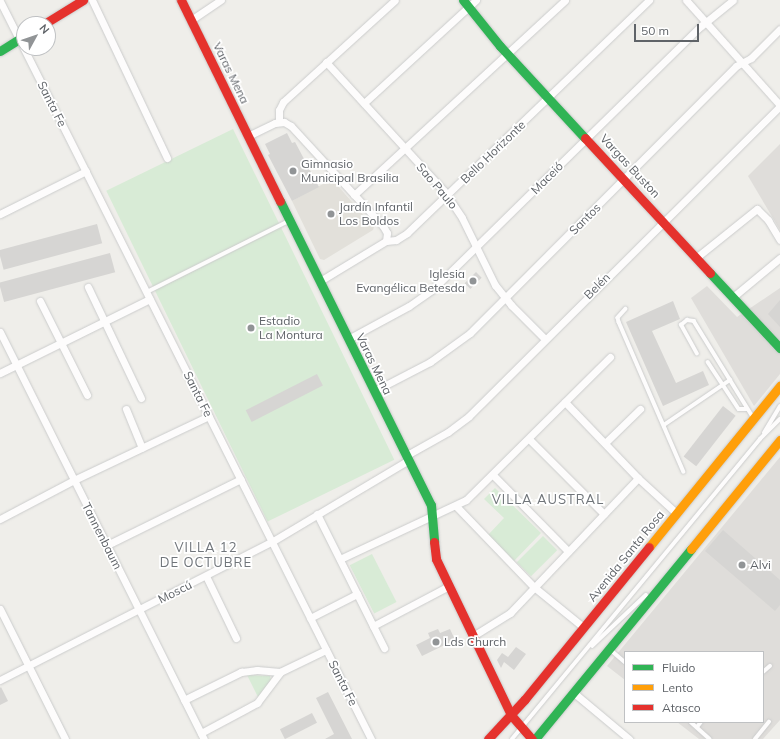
<!DOCTYPE html>
<meta charset="utf-8">
<style>
body{margin:0}
#map{position:relative;width:780px;height:739px;overflow:hidden;background:#efeeea;font-family:Mulish,sans-serif}
div>[style]{position:absolute}
[style*='--x']{left:calc(var(--x)*1px);top:calc(var(--y)*1px);width:calc(var(--w)*1px);rotate:calc(var(--a)*1deg)}
.industrial>*{inset:0;background:#dfddda}
.education>*{inset:0;background:#e2e0da}
.green>*{inset:0;background:#d8ebd6;transform-origin:0 0}
.building>*{inset:0;background:#d6d5d3;transform-origin:0 0}
.roads{filter:drop-shadow(0 0 1px #cbcccc) drop-shadow(0 0 1px #cbcccc)}
.lane>*{height:3.5px;margin:-1.75px;padding:0 1.75px;transform-origin:1.75px;border-radius:1.75px;background:#fdfcfc}
.street>*{height:7px;margin:-3.5px;padding:0 3.5px;transform-origin:3.5px;border-radius:3.5px;background:#fdfcfc}
.fast>*{height:9px;margin:-4.5px;padding:0 4.5px;transform-origin:4.5px;border-radius:4.5px;background:#30b455}
.slow>*{height:9px;margin:-4.5px;padding:0 4.5px;transform-origin:4.5px;border-radius:4.5px;background:#ff9f0a}
.jam>*{height:9px;margin:-4.5px;padding:0 4.5px;transform-origin:4.5px;border-radius:4.5px;background:#e5322d}
.dots>*{width:11px;height:11px;translate:-50% -50%;box-sizing:border-box;border:2px solid #fff;border-radius:50%}
span{translate:-50% -50%;white-space:nowrap;text-align:center;line-height:1.15;-webkit-text-stroke:3.5px #fff;paint-order:stroke}
.street-label{font-size:12px;color:#5f6368}
.poi-label{font-size:12px;color:#5f6368}
.left{translate:0 -50%;text-align:left}
.right{translate:-100% -50%;text-align:right}
.neighbourhood-label{font-size:13px;color:#70757a;letter-spacing:1px}
.legend{position:absolute;left:624px;top:651px;width:140px;height:72px;box-sizing:border-box;background:#fff;border:1px solid #bfc1c3;margin:0;padding:5px 7px;list-style:none;font-size:12px;color:#5f6368}
.legend li{display:flex;align-items:center;gap:8px;height:20px}
.legend b{width:20px;border:1px solid #bfc1c3}
.north{position:absolute;left:16px;top:16px;width:40px;height:40px;box-sizing:border-box;background:#fff;border:1px solid #bfc1c3;border-radius:50%;rotate:50deg;font-size:11px;font-weight:700;line-height:16px;text-align:center;color:#5f6368}
.north::after{content:'';display:block;margin:auto;width:14px;height:18px;background:#919496;clip-path:polygon(50% 0,100% 100%,50% 72%,0 100%)}
.scale{position:absolute;left:634px;top:24px;width:65px;height:18px;box-sizing:border-box;border:2px solid #5f6368;border-top:0;padding-left:5px;font-size:12px;line-height:14px;white-space:nowrap;color:#5f6368;-webkit-text-stroke:3px #fff;paint-order:stroke}
</style>
<div id="map">
<div class="industrial">
<i style="clip-path:polygon(780px 144px,780px 230px,748px 176px)"></i>
<i style="clip-path:polygon(707px 286px,737px 317px,780px 288px,780px 374px,754px 406px,691px 298px)"></i>
<i style="clip-path:polygon(780px 457px,780px 720px,763px 739px,699px 739px,677px 722px,763px 722px,763px 652px,625px 652px,625px 680px,607px 666px)"></i>
</div>
<div class="education">
<i style="clip-path:polygon(330px 177px,374px 227px,373px 230px,324px 260px,320px 259px,292px 201px,323px 184px)"></i>
</div>
<div class="green">
<i style="left:233px;top:129px;width:368px;height:141px;rotate:64deg"></i>
<i style="clip-path:polygon(495px 488px,541px 533px,514px 561px,488px 535px,504px 518px,484px 499px)"></i>
<i style="left:543px;top:536px;width:20px;height:37px;rotate:45deg"></i>
<i style="left:372px;top:554px;width:54px;height:25px;rotate:63deg"></i>
<i style="clip-path:polygon(247px 675px,270px 676px,271px 680px,258px 697px)"></i>
</div>
<div class="building">
<i style="clip-path:polygon(287px 133px,292px 143px,295px 142px,319px 187px,292px 201px,268px 155px,270px 154px,265px 144px)"></i>
<i style="left:97px;top:224px;width:20px;height:102px;rotate:75deg"></i>
<i style="left:110px;top:253px;width:20px;height:115px;rotate:75deg"></i>
<i style="left:476px;top:272px;width:8px;height:16px;rotate:45deg"></i>
<i style="clip-path:polygon(780px 300px,780px 327px,768px 314px)"></i>
<i style="clip-path:polygon(673px 301px,680px 319px,652px 331px,676px 383px,703px 371px,709px 385px,663px 406px,626px 322px)"></i>
<i style="left:317px;top:374px;width:13px;height:80px;rotate:63deg"></i>
<i style="left:723px;top:406px;width:16px;height:64px;rotate:38deg"></i>
<i style="clip-path:polygon(723px 530px,780px 580px,780px 605px,775px 611px,705px 551px)"></i>
<i style="clip-path:polygon(438px 629px,440px 633px,450px 629px,455px 640px,422px 656px,416px 645px,430px 638px,428px 633px)"></i>
<i style="clip-path:polygon(516px 647px,526px 654px,514px 670px,504px 662px,501px 668px,497px 660px,502px 653px,508px 657px)"></i>
<i style="clip-path:polygon(1px 687px,8px 701px,0 705px,0 688px)"></i>
<i style="clip-path:polygon(328px 692px,352px 739px,325px 739px,334px 734px,316px 698px)"></i>
<i style="left:312px;top:713px;width:11px;height:36px;rotate:63deg"></i>
</div>
<div class="roads">
<div class="lane">
<i style="--x:147;--y:292;--w:159;--a:-26.6"></i>
<i style="--x:626;--y:309;--w:12;--a:132"></i>
<i style="--x:618;--y:318;--w:4;--a:76"></i>
<i style="--x:619;--y:322;--w:163;--a:66.6"></i>
<i style="--x:697;--y:354;--w:33;--a:-119"></i>
<i style="--x:681;--y:325;--w:8;--a:-40"></i>
<i style="--x:687;--y:320;--w:7;--a:8"></i>
<i style="--x:694;--y:321;--w:113;--a:58.4"></i>
<i style="--x:708;--y:362;--w:56;--a:56.6"></i>
<i style="--x:739;--y:409;--w:8;--a:0"></i>
<i style="--x:664;--y:425;--w:80;--a:-34.3"></i>
<i style="--x:764;--y:433;--w:31;--a:-59"></i>
<i style="--x:592;--y:646;--w:74;--a:-43.4"></i>
<i style="--x:611;--y:650;--w:18;--a:41"></i>
<i style="--x:763;--y:672;--w:9;--a:-41"></i>
<i style="--x:691;--y:722;--w:25;--a:42"></i>
<i style="--x:697;--y:727;--w:6;--a:-51"></i>
<i style="--x:512;--y:739;--w:389;--a:-50.4"></i>
<i style="--x:760;--y:439;--w:28;--a:-45"></i>
<i style="--x:755;--y:739;--w:22;--a:-51"></i>
</div>
<div class="street">
<i style="--x:92;--y:0;--w:175;--a:64.6"></i>
<i style="--x:686;--y:0;--w:141;--a:48.2"></i>
<i style="--x:0;--y:1;--w:826;--a:63.31"></i>
<i style="--x:191;--y:20;--w:36;--a:-34"></i>
<i style="--x:326;--y:62;--w:175;--a:47.5"></i>
<i style="--x:444;--y:191;--w:32;--a:56"></i>
<i style="--x:462;--y:218;--w:75;--a:63.8"></i>
<i style="--x:495;--y:285;--w:26;--a:51"></i>
<i style="--x:511;--y:305;--w:48;--a:45"></i>
<i style="--x:364;--y:103;--w:152;--a:-42.6"></i>
<i style="--x:279;--y:122;--w:12;--a:-90"></i>
<i style="--x:279;--y:110;--w:9;--a:-63"></i>
<i style="--x:283;--y:102;--w:151;--a:-42.3"></i>
<i style="--x:248;--y:136;--w:30;--a:-26"></i>
<i style="--x:275;--y:123;--w:9;--a:-6"></i>
<i style="--x:284;--y:122;--w:8;--a:30"></i>
<i style="--x:291;--y:126;--w:136;--a:47.4"></i>
<i style="--x:383;--y:226;--w:8;--a:60"></i>
<i style="--x:387;--y:233;--w:8;--a:97"></i>
<i style="--x:354;--y:195;--w:287;--a:-42.7"></i>
<i style="--x:0;--y:214;--w:96;--a:-26.6"></i>
<i style="--x:697;--y:257;--w:77;--a:-38.7"></i>
<i style="--x:757;--y:209;--w:16;--a:45"></i>
<i style="--x:768;--y:220;--w:23;--a:59"></i>
<i style="--x:320;--y:281;--w:77;--a:-31.2"></i>
<i style="--x:386;--y:241;--w:10;--a:-6"></i>
<i style="--x:396;--y:240;--w:13;--a:-32"></i>
<i style="--x:407;--y:233;--w:336;--a:-43.9"></i>
<i style="--x:88;--y:287;--w:123;--a:64.5"></i>
<i style="--x:733;--y:297;--w:61;--a:-39.7"></i>
<i style="--x:40;--y:301;--w:105;--a:63.4"></i>
<i style="--x:0;--y:332;--w:455;--a:63.4"></i>
<i style="--x:348;--y:339;--w:69;--a:-28.4"></i>
<i style="--x:409;--y:306;--w:28;--a:-35"></i>
<i style="--x:432;--y:290;--w:377;--a:-44.5"></i>
<i style="--x:701;--y:26;--w:41;--a:-39.1"></i>
<i style="--x:0;--y:373;--w:167;--a:-26.3"></i>
<i style="--x:374;--y:391;--w:63;--a:-27.4"></i>
<i style="--x:430;--y:362;--w:49;--a:-35.9"></i>
<i style="--x:470;--y:333;--w:377;--a:-45.1"></i>
<i style="--x:736;--y:66;--w:17;--a:-28"></i>
<i style="--x:751;--y:58;--w:41;--a:-45"></i>
<i style="--x:565;--y:402;--w:105;--a:46.2"></i>
<i style="--x:638;--y:478;--w:52;--a:42.6"></i>
<i style="--x:126;--y:409;--w:42;--a:67.7"></i>
<i style="--x:529;--y:439;--w:106;--a:45"></i>
<i style="--x:605;--y:443;--w:49;--a:-44.2"></i>
<i style="--x:407;--y:455;--w:47;--a:-29.3"></i>
<i style="--x:448;--y:432;--w:26;--a:-37"></i>
<i style="--x:469;--y:416;--w:439;--a:-44.9"></i>
<i style="--x:493;--y:475;--w:107;--a:45.4"></i>
<i style="--x:456;--y:506;--w:112;--a:46.1"></i>
<i style="--x:534;--y:587;--w:63;--a:39.2"></i>
<i style="--x:317;--y:514;--w:150;--a:63.4"></i>
<i style="--x:0;--y:519;--w:84;--a:-27.8"></i>
<i style="--x:74;--y:480;--w:149;--a:-25.4"></i>
<i style="--x:107;--y:545;--w:149;--a:-26.2"></i>
<i style="--x:340;--y:559;--w:139;--a:-25.1"></i>
<i style="--x:466;--y:500;--w:203;--a:-44.8"></i>
<i style="--x:206;--y:576;--w:69;--a:64.2"></i>
<i style="--x:0;--y:609;--w:145;--a:63.4"></i>
<i style="--x:310;--y:618;--w:53;--a:-27.1"></i>
<i style="--x:373;--y:626;--w:86;--a:-27.8"></i>
<i style="--x:473;--y:636;--w:44;--a:-31.9"></i>
<i style="--x:510;--y:613;--w:186;--a:-46.5"></i>
<i style="--x:0;--y:680;--w:306;--a:-27"></i>
<i style="--x:273;--y:541;--w:158;--a:-30.8"></i>
<i style="--x:574;--y:693;--w:72;--a:39.9"></i>
<i style="--x:184;--y:700;--w:64;--a:-26.2"></i>
<i style="--x:241;--y:672;--w:16;--a:-7"></i>
<i style="--x:257;--y:670;--w:23;--a:5"></i>
<i style="--x:201;--y:733;--w:64;--a:-28.2"></i>
<i style="--x:257;--y:703;--w:39;--a:-53"></i>
<i style="--x:280;--y:672;--w:51;--a:-25.6"></i>
</div>
<div class="fast">
<i style="--x:463;--y:0;--w:59;--a:51.2"></i>
<i style="--x:500;--y:46;--w:125;--a:47.3"></i>
<i style="--x:0;--y:51;--w:28;--a:-32"></i>
<i style="--x:280;--y:201;--w:339;--a:63.6"></i>
<i style="--x:431;--y:505;--w:37;--a:85"></i>
<i style="--x:710;--y:273;--w:103;--a:47"></i>
<i style="--x:535;--y:739;--w:246;--a:-50.6"></i>
</div>
<div class="slow">
<i style="--x:649;--y:547;--w:208;--a:-50.9"></i>
<i style="--x:691;--y:549;--w:141;--a:-50.8"></i>
</div>
<div class="jam">
<i style="--x:181;--y:0;--w:224;--a:63.8"></i>
<i style="--x:44;--y:24;--w:46;--a:-31.6"></i>
<i style="--x:585;--y:138;--w:184;--a:47.2"></i>
<i style="--x:434;--y:542;--w:17;--a:83"></i>
<i style="--x:436;--y:559;--w:173;--a:64.3"></i>
<i style="--x:511;--y:715;--w:32;--a:49"></i>
<i style="--x:488;--y:739;--w:54;--a:-47.2"></i>
<i style="--x:525;--y:699;--w:196;--a:-50.8"></i>
</div>
</div>
<div class="dots">
<i style="left:293px;top:171px;background:#919496"></i>
<i style="left:331px;top:214px;background:#919496"></i>
<i style="left:473px;top:281px;background:#919496"></i>
<i style="left:251px;top:328px;background:#919496"></i>
<i style="left:742px;top:565px;background:#919496"></i>
<i style="left:436px;top:642px;background:#919496"></i>
</div>
<div class="street-label">
<span style="left:231px;top:73px;rotate:64deg">Varas Mena</span>
<span style="left:52px;top:104px;rotate:63deg">Santa Fe</span>
<span style="left:493px;top:152px;rotate:-44deg">Bello Horizonte</span>
<span style="left:630px;top:166px;rotate:47deg">Vargas Buston</span>
<span style="left:547px;top:178px;rotate:-45deg">Maceió</span>
<span style="left:437px;top:186px;rotate:50deg">Sao Paulo</span>
<span style="left:585px;top:219px;rotate:-45deg">Santos</span>
<span style="left:597px;top:286px;rotate:-45deg">Belén</span>
<span style="left:374px;top:364px;rotate:64deg">Varas Mena</span>
<span style="left:198px;top:394px;rotate:63deg">Santa Fe</span>
<span style="left:102px;top:536px;rotate:63deg">Tannenbaum</span>
<span style="left:626px;top:556px;rotate:-51deg">Avenida Santa Rosa</span>
<span style="left:175px;top:592px;rotate:-27deg">Moscú</span>
<span style="left:343px;top:683px;rotate:63deg">Santa Fe</span>
</div>
<div class="poi-label">
<span class="left" style="left:301px;top:171px">Gimnasio<br>Municipal Brasilia</span>
<span class="left" style="left:339px;top:214px">Jardín Infantil<br>Los Boldos</span>
<span class="right" style="left:465px;top:281px">Iglesia<br>Evangélica Betesda</span>
<span class="left" style="left:259px;top:328px">Estadio<br>La Montura</span>
<span class="left" style="left:750px;top:565px">Alvi</span>
<span class="left" style="left:444px;top:642px">Lds Church</span>
</div>
<div class="neighbourhood-label">
<span style="left:548px;top:499px">VILLA AUSTRAL</span>
<span style="left:206px;top:555px">VILLA 12<br>DE OCTUBRE</span>
</div>
<ul class="legend">
<li><b style="height:5px;background:#30b455"></b>Fluido</li>
<li><b style="height:5px;background:#ff9f0a"></b>Lento</li>
<li><b style="height:5px;background:#e5322d"></b>Atasco</li>
</ul>
<div class="north">N</div>
<div class="scale">50 m</div>
</div>
